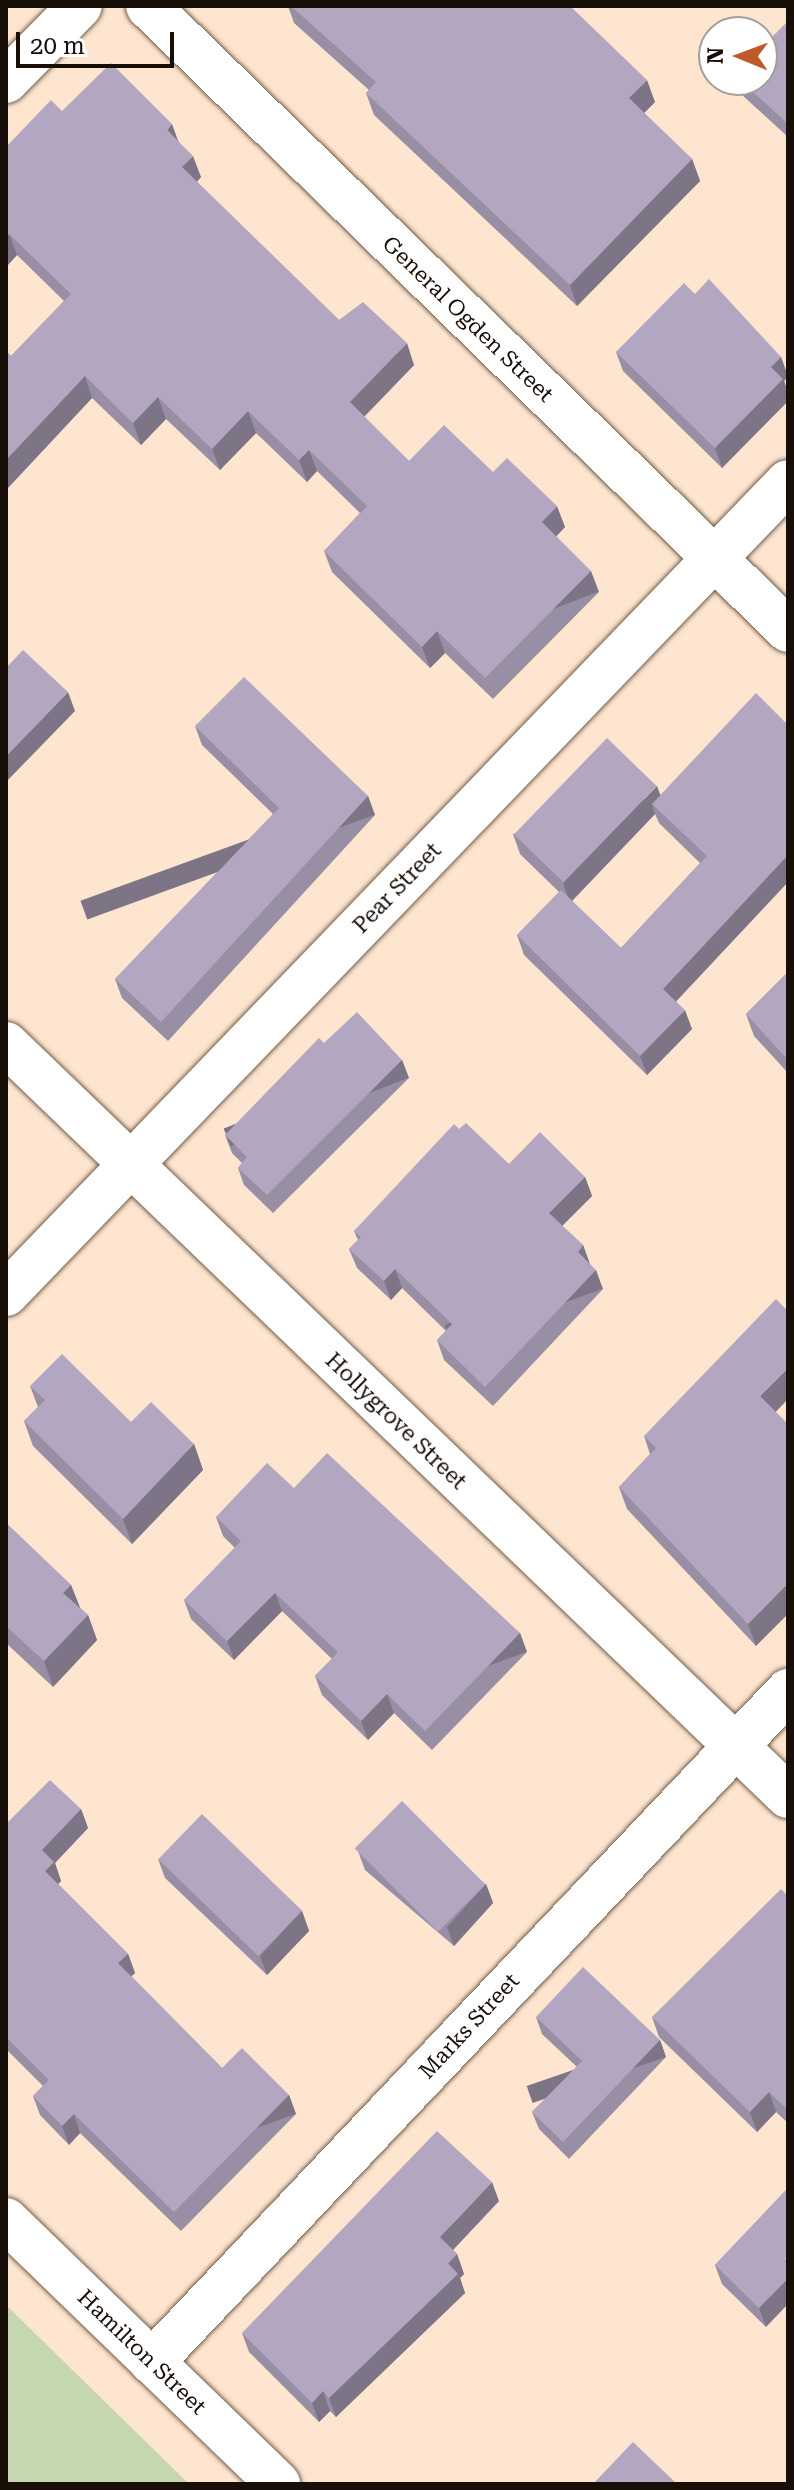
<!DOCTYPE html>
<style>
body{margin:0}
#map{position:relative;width:794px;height:2490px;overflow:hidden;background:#fee5d0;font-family:"Roboto Serif",serif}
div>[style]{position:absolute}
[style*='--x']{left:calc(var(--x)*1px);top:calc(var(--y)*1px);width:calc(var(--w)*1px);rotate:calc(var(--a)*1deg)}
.green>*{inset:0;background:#c4d7af}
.roads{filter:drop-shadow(0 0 2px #725d4a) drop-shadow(0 0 2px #725d4a)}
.minor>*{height:44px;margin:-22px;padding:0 22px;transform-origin:22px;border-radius:22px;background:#fff}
.wall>*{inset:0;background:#998fa5}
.shaded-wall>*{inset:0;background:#7d7486;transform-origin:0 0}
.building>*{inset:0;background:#b2a6c0;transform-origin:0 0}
span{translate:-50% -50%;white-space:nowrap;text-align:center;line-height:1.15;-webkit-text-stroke:8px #fff;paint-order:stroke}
.street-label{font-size:22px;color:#170e07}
.frame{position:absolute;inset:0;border:8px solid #170e07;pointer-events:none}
.north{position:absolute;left:698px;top:16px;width:80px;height:80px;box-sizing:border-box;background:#fff;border:2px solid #a29f9c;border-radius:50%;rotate:271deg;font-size:22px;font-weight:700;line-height:32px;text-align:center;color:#170e07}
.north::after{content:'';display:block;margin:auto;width:28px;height:36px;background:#be592a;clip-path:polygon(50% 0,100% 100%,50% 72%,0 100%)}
.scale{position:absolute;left:16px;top:32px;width:158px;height:36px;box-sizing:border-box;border:4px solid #170e07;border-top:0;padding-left:10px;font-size:24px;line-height:28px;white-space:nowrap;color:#170e07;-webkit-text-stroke:6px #fff;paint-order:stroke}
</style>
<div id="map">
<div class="green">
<i style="clip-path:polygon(6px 2305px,189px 2484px,6px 2484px)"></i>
</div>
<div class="roads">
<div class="minor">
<i style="--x:148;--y:6;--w:894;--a:44.27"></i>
<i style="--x:6;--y:81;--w:105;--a:-45.4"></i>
<i style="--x:6;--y:1044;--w:1085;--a:43.88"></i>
<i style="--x:6;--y:1294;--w:1127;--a:-46.08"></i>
<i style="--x:6;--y:2220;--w:379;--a:44.1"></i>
<i style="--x:152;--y:2362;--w:925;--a:-46.53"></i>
</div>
</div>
<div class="wall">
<i style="clip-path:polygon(288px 6px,570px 6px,655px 102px,644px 113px,692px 159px,700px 181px,577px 306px,374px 115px,366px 93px,369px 90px,294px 23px)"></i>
<i style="clip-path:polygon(788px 21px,788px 137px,741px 94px,736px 80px,762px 80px)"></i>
<i style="clip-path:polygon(62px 111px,178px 141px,201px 177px,197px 182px,339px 320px,414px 365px,364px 417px,409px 461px,493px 472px,565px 527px,556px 536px,599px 592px,493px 699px,445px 653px,430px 668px,332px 572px,324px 551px,360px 513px,317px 471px,307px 482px,256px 433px,220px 470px,166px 419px,141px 445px,92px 398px,6px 490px,6px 351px,11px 356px,64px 301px,17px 255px,6px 267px,6px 147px)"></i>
<i style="clip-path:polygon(695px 294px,781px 357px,788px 376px,784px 381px,788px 392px,788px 401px,722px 468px,623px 371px,616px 352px)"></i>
<i style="clip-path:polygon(evenodd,788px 725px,788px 882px,676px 1001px,692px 1029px,647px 1075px,524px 955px,517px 935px,559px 892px,520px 854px,513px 834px,660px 795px,788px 725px,655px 814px,659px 823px,700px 863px,621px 948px,572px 901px,655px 814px)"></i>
<i style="clip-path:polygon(195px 726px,368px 796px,375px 815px,168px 1041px,122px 998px,115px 979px,273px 814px,202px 745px)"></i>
<i style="clip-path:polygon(788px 972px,788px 1073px,754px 1036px,746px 1014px)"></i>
<i style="clip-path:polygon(324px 1043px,402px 1060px,409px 1078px,273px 1213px,244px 1185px,238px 1168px,242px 1163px,232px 1153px,225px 1135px)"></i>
<i style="clip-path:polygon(459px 1129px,509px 1164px,585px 1177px,592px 1196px,562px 1226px,583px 1245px,590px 1264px,603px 1289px,493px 1406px,444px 1360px,437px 1340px,446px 1331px,402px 1288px,391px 1300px,357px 1268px,349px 1249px,358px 1240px,354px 1231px)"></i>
<i style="clip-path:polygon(30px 1386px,194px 1444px,203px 1470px,132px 1544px,33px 1446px,24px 1421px,38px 1407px)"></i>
<i style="clip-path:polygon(776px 1412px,756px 1646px,627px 1509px,619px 1487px,650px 1454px,644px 1436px)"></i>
<i style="clip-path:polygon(294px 1488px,520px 1633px,527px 1652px,432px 1750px,394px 1713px,368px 1740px,322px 1695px,315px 1676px,332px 1659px,282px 1611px,234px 1660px,191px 1619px,184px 1600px,235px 1548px,223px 1536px,216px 1517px)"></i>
<i style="clip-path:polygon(6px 1523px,71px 1585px,80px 1608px,88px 1615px,97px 1640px,53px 1687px,6px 1643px)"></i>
<i style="clip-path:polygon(81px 1809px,88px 1828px,55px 1863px,61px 1881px,58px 1884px,128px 1954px,135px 1973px,131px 1976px,222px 2068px,289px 2095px,296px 2114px,181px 2231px,80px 2133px,69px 2145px,40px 2115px,33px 2096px,43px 2086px,6px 2049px,6px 1824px)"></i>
<i style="clip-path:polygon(358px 1851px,486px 1884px,493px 1903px,454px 1946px,365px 1870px)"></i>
<i style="clip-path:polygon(158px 1859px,302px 1911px,309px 1931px,267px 1975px,165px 1878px)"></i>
<i style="clip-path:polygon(788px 1896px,788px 2123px,776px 2112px,757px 2132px,659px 2037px,652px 2017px)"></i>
<i style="clip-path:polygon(536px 2017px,660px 2040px,666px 2057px,569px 2159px,539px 2129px,532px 2112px,577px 2067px,542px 2034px)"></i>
<i style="clip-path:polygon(788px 2188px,766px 2327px,722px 2284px,715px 2265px)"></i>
<i style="clip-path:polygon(499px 2201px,453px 2250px,457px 2254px,464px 2274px,460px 2278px,465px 2293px,336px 2417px,330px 2411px,319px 2422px,249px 2352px,242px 2333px)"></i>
</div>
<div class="shaded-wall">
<i style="clip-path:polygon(647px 80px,655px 102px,637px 120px,629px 98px)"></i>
<i style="clip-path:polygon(172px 124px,180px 146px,167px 130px)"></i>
<i style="clip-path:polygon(193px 156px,201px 177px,190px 189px,182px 167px)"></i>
<i style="clip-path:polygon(692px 159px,700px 181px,577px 306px,570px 285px)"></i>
<i style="clip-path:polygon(9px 234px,17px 255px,6px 267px,6px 237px)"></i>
<i style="clip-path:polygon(407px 343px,414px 365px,357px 424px,350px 402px)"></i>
<i style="clip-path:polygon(781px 357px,788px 377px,784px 381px,788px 392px,788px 401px,722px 468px,715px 448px,771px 367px)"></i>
<i style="clip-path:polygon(85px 376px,92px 398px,6px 490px,6px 460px)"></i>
<i style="clip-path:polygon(158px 397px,166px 419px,141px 445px,133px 423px)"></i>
<i style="clip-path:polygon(248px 411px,256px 433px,220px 470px,212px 449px)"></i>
<i style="clip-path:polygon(309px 450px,317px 471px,307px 482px,299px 460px)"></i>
<i style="clip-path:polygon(557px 506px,565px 527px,550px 543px,542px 522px)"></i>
<i style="left:591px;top:571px;width:22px;height:151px;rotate:69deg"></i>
<i style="clip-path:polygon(437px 631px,445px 653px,430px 668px,422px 647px)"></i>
<i style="clip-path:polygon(68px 692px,75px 711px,6px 782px,6px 756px)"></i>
<i style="clip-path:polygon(657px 786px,664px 805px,652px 804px,655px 814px,570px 903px,563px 883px)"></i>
<i style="left:368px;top:796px;width:20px;height:306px;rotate:70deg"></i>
<i style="clip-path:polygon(788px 855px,788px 882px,670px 1008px,663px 989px)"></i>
<i style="clip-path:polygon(685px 1010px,692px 1029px,647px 1075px,640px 1056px)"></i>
<i style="left:402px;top:1060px;width:19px;height:191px;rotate:69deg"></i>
<i style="clip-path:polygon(585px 1177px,592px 1196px,556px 1232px,549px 1213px)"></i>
<i style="clip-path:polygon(583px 1245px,590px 1265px,578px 1252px)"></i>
<i style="clip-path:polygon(395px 1269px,402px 1288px,391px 1300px,384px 1281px)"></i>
<i style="left:596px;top:1270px;width:20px;height:161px;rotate:70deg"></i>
<i style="clip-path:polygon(788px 1368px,788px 1399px,769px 1419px,760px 1396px)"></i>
<i style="clip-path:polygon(194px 1444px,203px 1470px,132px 1544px,123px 1519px)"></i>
<i style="clip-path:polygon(788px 1583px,788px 1614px,756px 1646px,748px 1624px)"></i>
<i style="clip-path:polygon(71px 1585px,81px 1610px,63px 1593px)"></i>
<i style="clip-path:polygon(275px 1593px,282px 1611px,234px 1660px,227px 1641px)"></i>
<i style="clip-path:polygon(88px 1615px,97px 1640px,53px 1687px,44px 1661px)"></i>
<i style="left:520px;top:1633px;width:20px;height:136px;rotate:70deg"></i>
<i style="clip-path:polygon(387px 1694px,394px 1713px,368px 1740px,361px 1721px)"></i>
<i style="clip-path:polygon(81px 1809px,88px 1828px,55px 1863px,61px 1881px,52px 1890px,45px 1871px,42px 1850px)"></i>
<i style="clip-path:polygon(486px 1884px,493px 1903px,454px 1946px,447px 1927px)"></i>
<i style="clip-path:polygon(302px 1911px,309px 1931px,267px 1975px,260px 1956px)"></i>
<i style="clip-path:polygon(128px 1954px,135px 1973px,125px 1982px,118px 1963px)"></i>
<i style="left:660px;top:2040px;width:18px;height:141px;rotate:71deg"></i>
<i style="clip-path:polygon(769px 2092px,776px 2112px,757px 2132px,750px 2112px)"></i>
<i style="left:289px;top:2095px;width:20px;height:164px;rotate:70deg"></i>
<i style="clip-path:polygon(74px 2114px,80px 2133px,69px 2145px,62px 2126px)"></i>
<i style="clip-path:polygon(492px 2182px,499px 2201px,447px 2256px,440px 2237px)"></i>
<i style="clip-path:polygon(457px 2254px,464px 2274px,460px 2278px,465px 2293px,336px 2417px,329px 2398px)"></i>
<i style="clip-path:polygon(788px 2278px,788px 2304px,766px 2327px,759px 2308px)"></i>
<i style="clip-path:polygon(323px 2391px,330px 2411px,319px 2422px,312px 2403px)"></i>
</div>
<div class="building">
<i style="clip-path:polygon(291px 6px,570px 6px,647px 80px,629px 98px,692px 159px,570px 285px,366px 93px,376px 82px)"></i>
<i style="clip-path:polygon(788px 21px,788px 124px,740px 80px,762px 80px,762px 47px)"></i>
<i style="clip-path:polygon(111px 63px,172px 124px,167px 130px,193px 156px,182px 167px,339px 320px,363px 302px,407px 343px,350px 402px,409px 461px,444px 425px,493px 472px,507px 458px,557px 506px,542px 522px,591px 571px,485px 678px,437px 631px,422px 647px,324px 551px,367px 506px,309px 450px,299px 460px,248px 411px,212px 449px,158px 397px,133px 423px,85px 376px,6px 460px,6px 351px,11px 356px,71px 294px,9px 234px,6px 237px,6px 147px,51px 100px,62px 111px)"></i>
<i style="clip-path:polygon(709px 279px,781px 357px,771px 367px,783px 379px,715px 448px,616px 352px,684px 283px,695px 294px)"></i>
<i style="clip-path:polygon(23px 650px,68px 692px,6px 756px,6px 668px)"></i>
<i style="clip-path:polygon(244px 677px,368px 796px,161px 1022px,115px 979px,279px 808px,195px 726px)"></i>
<i style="clip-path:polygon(756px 693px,788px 725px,788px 855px,663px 989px,685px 1010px,640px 1056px,517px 935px,561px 890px,621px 948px,707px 856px,652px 804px)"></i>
<i style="left:607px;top:738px;width:69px;height:134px;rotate:44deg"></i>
<i style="clip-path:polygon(788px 972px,788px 1060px,746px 1014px)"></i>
<i style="clip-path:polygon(357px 1012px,402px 1060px,267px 1195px,238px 1168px,247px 1157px,225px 1135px,319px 1038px,324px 1043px)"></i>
<i style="clip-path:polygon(466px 1123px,509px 1164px,540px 1132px,585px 1177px,549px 1213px,583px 1245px,578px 1252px,596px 1270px,485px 1387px,437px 1340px,452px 1324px,395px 1269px,384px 1281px,349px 1249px,361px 1237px,354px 1231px,454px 1124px,459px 1129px)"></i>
<i style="clip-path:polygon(776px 1299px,788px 1311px,788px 1368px,760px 1396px,788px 1424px,788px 1583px,748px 1624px,619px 1487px,656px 1448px,644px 1436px)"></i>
<i style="clip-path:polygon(62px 1354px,131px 1422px,151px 1402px,194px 1444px,123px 1519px,24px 1421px,45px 1400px,30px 1386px)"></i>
<i style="clip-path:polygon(327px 1453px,520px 1633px,425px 1731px,387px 1694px,361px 1721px,315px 1676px,338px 1652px,275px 1593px,227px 1641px,184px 1600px,241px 1541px,216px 1517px,267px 1463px,294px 1488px)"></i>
<i style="clip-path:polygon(6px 1523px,71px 1585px,63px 1593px,88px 1615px,44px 1661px,6px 1626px)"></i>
<i style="clip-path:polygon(50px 1780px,81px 1809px,42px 1850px,54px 1862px,45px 1871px,128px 1954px,118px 1963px,222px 2068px,242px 2048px,289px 2095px,174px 2212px,74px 2114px,62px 2126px,33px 2096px,49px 2080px,6px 2037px,6px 1824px)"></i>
<i style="left:402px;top:1801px;width:118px;height:67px;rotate:45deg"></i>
<i style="left:202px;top:1814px;width:139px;height:63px;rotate:44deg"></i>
<i style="clip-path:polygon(781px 1889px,788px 1896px,788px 2110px,769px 2092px,750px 2112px,652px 2017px)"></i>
<i style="clip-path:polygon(583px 1967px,660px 2040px,563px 2142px,532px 2112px,582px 2061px,536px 2017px)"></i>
<i style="clip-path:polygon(437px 2131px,492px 2182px,440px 2237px,457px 2254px,448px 2263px,458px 2274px,329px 2398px,323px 2391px,312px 2403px,242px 2333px)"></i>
<i style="clip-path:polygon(788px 2188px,788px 2255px,785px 2258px,788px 2262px,788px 2278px,759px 2308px,715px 2265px)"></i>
<i style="clip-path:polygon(633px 2442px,677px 2484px,593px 2484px)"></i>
</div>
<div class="street-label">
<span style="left:468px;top:319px;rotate:44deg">General Ogden Street</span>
<span style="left:397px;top:888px;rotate:-46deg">Pear Street</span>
<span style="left:396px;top:1421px;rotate:44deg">Hollygrove Street</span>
<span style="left:469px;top:2026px;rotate:-47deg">Marks Street</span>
<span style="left:142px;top:2352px;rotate:44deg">Hamilton Street</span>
</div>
<div class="frame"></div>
<div class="north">N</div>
<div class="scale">20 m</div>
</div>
